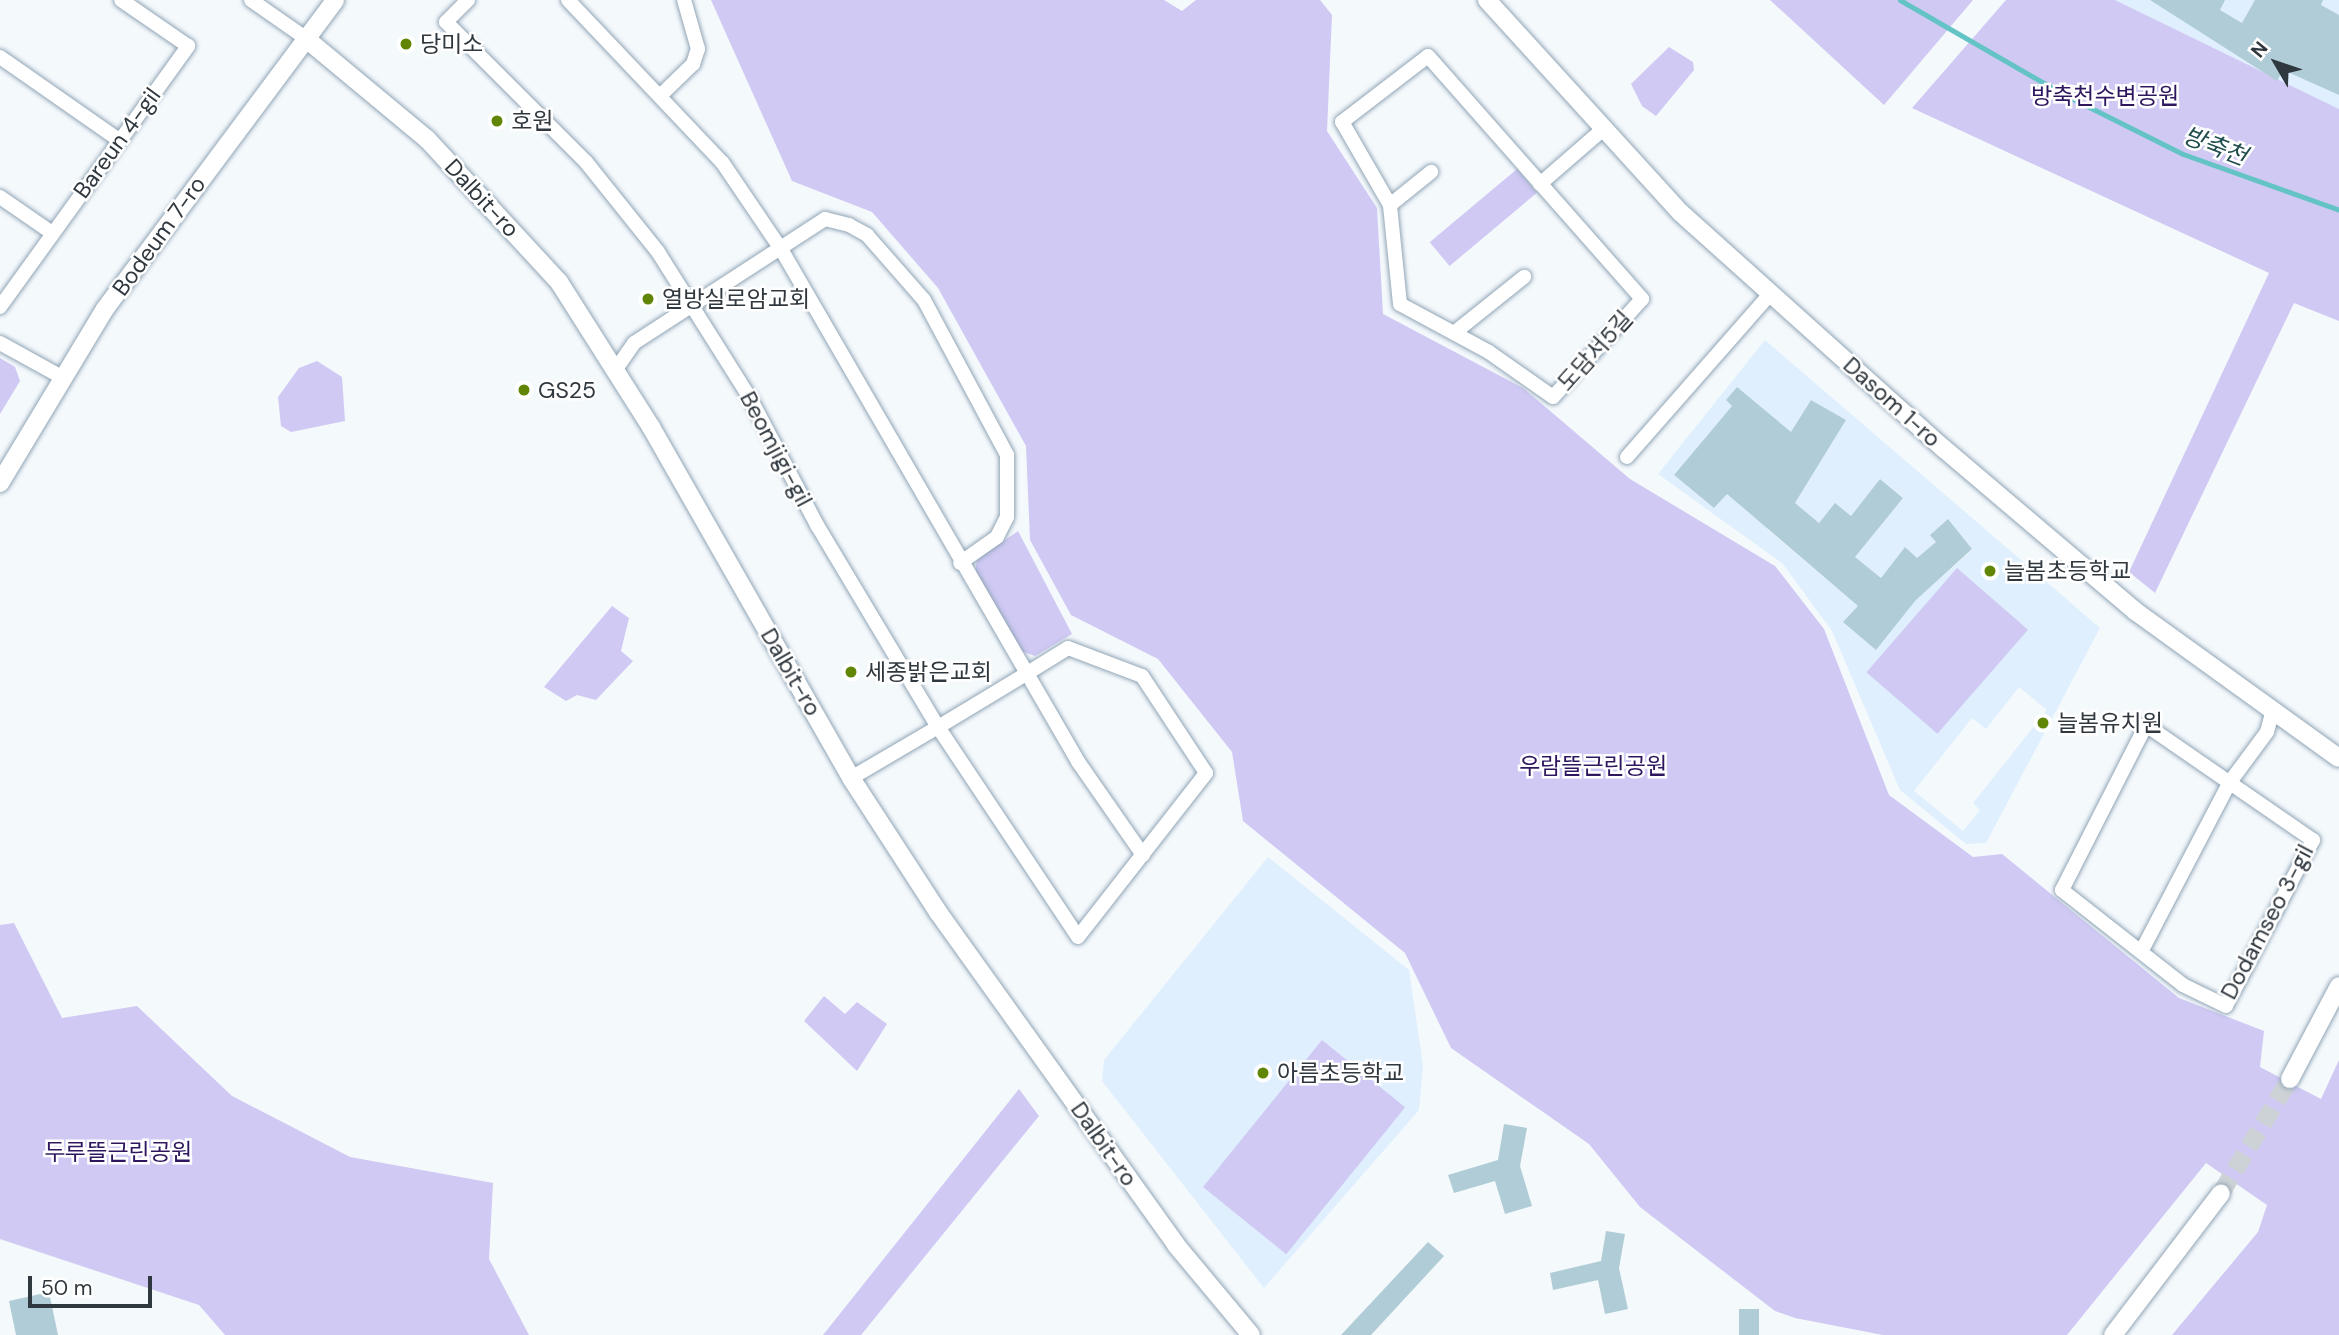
<!DOCTYPE html>
<meta charset="utf-8">
<style>
body{margin:0}
#map{position:relative;width:2339px;height:1335px;overflow:hidden;background:#f4f9fc;font-family:"DM Sans","Noto Sans KR",sans-serif}
div>[style]{position:absolute}
[style*='--x']{left:calc(var(--x)*1px);top:calc(var(--y)*1px);width:calc(var(--w)*1px);rotate:calc(var(--a)*1deg)}
.built>*{inset:0;background:#dfeffe}
.green>*{inset:0;background:#cfc9f4;transform-origin:0 0}
.stream>*{height:5px;margin:-2.5px;padding:0 2.5px;transform-origin:2.5px;border-radius:2.5px;background:#63c3c5}
.building>*{inset:0;background:#b0ccd6;transform-origin:0 0}
.tertiary-tunnel>*{height:18px;margin-top:-9px;transform-origin:0;background:repeating-linear-gradient(90deg,#cdd2d6 0 18px,transparent 0 27px)}
.roads{filter:drop-shadow(0 0 2px #91a5b6) drop-shadow(0 0 2px #91a5b6)}
.minor>*{height:14px;margin:-7px;padding:0 7px;transform-origin:7px;border-radius:7px;background:#fff}
.tertiary>*{height:18px;margin:-9px;padding:0 9px;transform-origin:9px;border-radius:9px;background:#fff}
.dots>*{width:19px;height:19px;translate:-50% -50%;box-sizing:border-box;border:4px solid #fff;border-radius:50%}
span{translate:-50% -50%;white-space:nowrap;text-align:center;line-height:1.15;-webkit-text-stroke:5px #fff;paint-order:stroke}
.poi-label{font-size:23px;color:#30383f}
.left{translate:0 -50%;text-align:left}
.park-label{font-size:23px;color:#2e175f}
.street-label{font-size:23px;color:#30383f}
.water-label{font-size:24px;color:#214d4e;font-style:italic}
.north{position:absolute;left:2241px;top:28px;width:70px;height:70px;-webkit-text-stroke:5px #fff;paint-order:stroke;rotate:309deg;font-size:19px;font-weight:700;line-height:28px;text-align:center;color:#30383f}
.north::after{content:'';display:block;margin:auto;width:24px;height:32px;background:#30383f;clip-path:polygon(50% 0,100% 100%,50% 72%,0 100%)}
.scale{position:absolute;left:28px;top:1276px;width:124px;height:32px;box-sizing:border-box;border:4px solid #30383f;border-top:0;padding-left:9px;font-size:21px;line-height:24px;white-space:nowrap;color:#30383f;-webkit-text-stroke:5px #fff;paint-order:stroke}
</style>
<div id="map">
<div class="built">
<i style="clip-path:polygon(2115px 0,2339px 0,2339px 109px)"></i>
<i style="clip-path:polygon(evenodd,1765px 340px,2100px 628px,1986px 843px,1966px 844px,1900px 790px,1832px 631px,1783px 564px,1658px 474px,1765px 340px,1737px 387px,1789px 455px,1811px 400px,1846px 420px,1795px 503px,1819px 523px,1835px 504px,1851px 516px,1880px 479px,1903px 497px,1855px 557px,1881px 578px,1905px 547px,1917px 558px,1936px 542px,1931px 534px,1947px 520px,1972px 550px,1915px 601px,1844px 622px,1858px 606px,1767px 529px,1773px 520px,1763px 511px,1755px 518px,1738px 503px,1739px 479px,1714px 508px,1674px 475px,1732px 406px,1726px 400px,1737px 387px,1765px 340px,2019px 687px,2047px 710px,1973px 803px,1980px 810px,1963px 831px,1914px 791px,1972px 718px,1986px 729px,2019px 687px)"></i>
<i style="clip-path:polygon(1268px 857px,1409px 970px,1423px 1065px,1419px 1110px,1264px 1288px,1102px 1081px,1104px 1060px)"></i>
</div>
<div class="green">
<i style="clip-path:polygon(711px 0,1164px 0,1182px 11px,1196px 0,1320px 0,1332px 15px,1327px 131px,1377px 208px,1383px 314px,1523px 388px,1630px 479px,1775px 566px,1824px 629px,1889px 795px,1973px 857px,2002px 854px,2179px 998px,2264px 1031px,2260px 1067px,2321px 1099px,2339px 1060px,2339px 1335px,2172px 1335px,2258px 1232px,2267px 1205px,2206px 1163px,2067px 1335px,1883px 1335px,1795px 1318px,1775px 1311px,1640px 1207px,1589px 1144px,1451px 1048px,1405px 953px,1243px 821px,1232px 752px,1158px 659px,1071px 615px,1030px 540px,1026px 446px,938px 288px,872px 212px,792px 181px)"></i>
<i style="clip-path:polygon(1770px 0,1973px 0,1884px 105px)"></i>
<i style="clip-path:polygon(2006px 0,2115px 0,2339px 109px,2339px 321px,2294px 303px,2155px 593px,2129px 572px,2269px 273px,1912px 108px)"></i>
<i style="clip-path:polygon(1669px 47px,1693px 62px,1694px 70px,1656px 116px,1642px 106px,1631px 84px)"></i>
<i style="left:1517px;top:169px;width:31px;height:114px;rotate:50deg"></i>
<i style="clip-path:polygon(0 358px,15px 367px,20px 381px,0 414px)"></i>
<i style="clip-path:polygon(317px 361px,342px 377px,345px 421px,291px 432px,281px 426px,278px 397px,299px 368px)"></i>
<i style="clip-path:polygon(1018px 531px,1072px 634px,1035px 656px,1021px 651px,975px 574px,977px 559px)"></i>
<i style="left:1957px;top:568px;width:94px;height:138px;rotate:41deg"></i>
<i style="clip-path:polygon(612px 606px,629px 618px,621px 651px,633px 661px,596px 700px,577px 695px,566px 701px,544px 687px)"></i>
<i style="clip-path:polygon(14px 923px,62px 1018px,137px 1006px,232px 1096px,350px 1157px,493px 1183px,489px 1259px,529px 1335px,225px 1335px,199px 1305px,0 1239px,0 925px)"></i>
<i style="clip-path:polygon(824px 996px,845px 1014px,857px 1002px,887px 1024px,857px 1071px,804px 1021px)"></i>
<i style="left:1322px;top:1040px;width:107px;height:189px;rotate:39deg"></i>
<i style="clip-path:polygon(1019px 1089px,1039px 1116px,861px 1335px,823px 1335px)"></i>
</div>
<div class="stream">
<i style="--x:1900;--y:0;--w:188;--a:30"></i>
<i style="--x:2063;--y:94;--w:134;--a:26.6"></i>
<i style="--x:2183;--y:154;--w:166;--a:19.7"></i>
</div>
<div class="building">
<i style="clip-path:polygon(2150px 0,2225px 0,2220px 10px,2242px 23px,2255px 0,2323px 0,2321px 5px,2339px 15px,2339px 95px,2283px 70px,2277px 81px)"></i>
<i style="clip-path:polygon(1737px 387px,1791px 432px,1811px 400px,1846px 420px,1795px 503px,1819px 523px,1835px 503px,1851px 516px,1880px 479px,1903px 498px,1855px 557px,1881px 578px,1905px 547px,1917px 558px,1936px 542px,1930px 535px,1948px 519px,1972px 549px,1915px 601px,1876px 650px,1843px 622px,1858px 606px,1727px 494px,1714px 508px,1674px 475px,1732px 406px,1726px 400px)"></i>
<i style="clip-path:polygon(1504px 1124px,1527px 1128px,1520px 1166px,1532px 1206px,1505px 1214px,1495px 1181px,1454px 1193px,1448px 1175px,1498px 1160px)"></i>
<i style="clip-path:polygon(1606px 1231px,1625px 1234px,1619px 1268px,1628px 1309px,1605px 1314px,1598px 1280px,1553px 1290px,1550px 1273px,1601px 1261px)"></i>
<i style="clip-path:polygon(1428px 1242px,1444px 1256px,1371px 1335px,1341px 1335px)"></i>
<i style="clip-path:polygon(49px 1292px,58px 1335px,16px 1335px,9px 1301px)"></i>
<i style="left:1739px;top:1309px;width:20px;height:26px"></i>
</div>
<div class="tertiary-tunnel">
<i style="--x:2221;--y:1193;--w:133;--a:-58.8"></i>
</div>
<div class="roads">
<div class="minor">
<i style="--x:251;--y:0;--w:65;--a:34.9"></i>
<i style="--x:468;--y:0;--w:31;--a:135"></i>
<i style="--x:446;--y:22;--w:198;--a:45"></i>
<i style="--x:586;--y:162;--w:115;--a:51.3"></i>
<i style="--x:658;--y:252;--w:173;--a:57.8"></i>
<i style="--x:750;--y:398;--w:144;--a:62.2"></i>
<i style="--x:817;--y:525;--w:235;--a:59.1"></i>
<i style="--x:938;--y:727;--w:252;--a:56.3"></i>
<i style="--x:1078;--y:937;--w:208;--a:-52"></i>
<i style="--x:1206;--y:773;--w:116;--a:-123.4"></i>
<i style="--x:1142;--y:676;--w:79;--a:-159.3"></i>
<i style="--x:1068;--y:648;--w:49;--a:148.2"></i>
<i style="--x:1026;--y:674;--w:103;--a:148.9"></i>
<i style="--x:938;--y:727;--w:101;--a:149.6"></i>
<i style="--x:568;--y:0;--w:224;--a:46.5"></i>
<i style="--x:722;--y:162;--w:105;--a:55.9"></i>
<i style="--x:781;--y:249;--w:594;--a:59.9"></i>
<i style="--x:1079;--y:763;--w:112;--a:55.2"></i>
<i style="--x:1428;--y:56;--w:324;--a:48.6"></i>
<i style="--x:1642;--y:299;--w:132;--a:132.2"></i>
<i style="--x:1553;--y:397;--w:78;--a:-144.9"></i>
<i style="--x:1489;--y:352;--w:101;--a:-151.7"></i>
<i style="--x:1400;--y:304;--w:100;--a:-95.8"></i>
<i style="--x:1390;--y:205;--w:96;--a:-120"></i>
<i style="--x:1342;--y:122;--w:108;--a:-37.5"></i>
<i style="--x:0;--y:57;--w:145;--a:34.9"></i>
<i style="--x:663;--y:93;--w:42;--a:-44"></i>
<i style="--x:693;--y:64;--w:16;--a:-72"></i>
<i style="--x:698;--y:49;--w:51;--a:-105.9"></i>
<i style="--x:1540;--y:184;--w:81;--a:-41"></i>
<i style="--x:0;--y:197;--w:63;--a:34.7"></i>
<i style="--x:1390;--y:205;--w:53;--a:-38.8"></i>
<i style="--x:0;--y:307;--w:322;--a:-54.2"></i>
<i style="--x:188;--y:46;--w:81;--a:-145.5"></i>
<i style="--x:1454;--y:333;--w:90;--a:-38.7"></i>
<i style="--x:0;--y:343;--w:68;--a:28.8"></i>
<i style="--x:616;--y:369;--w:32;--a:-55"></i>
<i style="--x:634;--y:343;--w:228;--a:-33"></i>
<i style="--x:825;--y:219;--w:25;--a:14"></i>
<i style="--x:849;--y:225;--w:21;--a:29"></i>
<i style="--x:867;--y:235;--w:86;--a:48.8"></i>
<i style="--x:924;--y:300;--w:176;--a:61.8"></i>
<i style="--x:1007;--y:455;--w:62;--a:90"></i>
<i style="--x:1007;--y:517;--w:22;--a:117"></i>
<i style="--x:997;--y:537;--w:45;--a:144.9"></i>
<i style="--x:1627;--y:457;--w:218;--a:-48.7"></i>
<i style="--x:2146;--y:725;--w:203;--a:34.6"></i>
<i style="--x:2313;--y:840;--w:187;--a:117.7"></i>
<i style="--x:2226;--y:1006;--w:48;--a:-154"></i>
<i style="--x:2183;--y:985;--w:154;--a:-141.9"></i>
<i style="--x:2062;--y:890;--w:185;--a:-63"></i>
<i style="--x:2141;--y:952;--w:192;--a:-62.4"></i>
<i style="--x:2230;--y:782;--w:62;--a:-53.5"></i>
<i style="--x:2267;--y:732;--w:24;--a:-75"></i>
</div>
<div class="tertiary">
<i style="--x:1487;--y:0;--w:288;--a:47.7"></i>
<i style="--x:1681;--y:213;--w:352;--a:41.9"></i>
<i style="--x:1943;--y:448;--w:252;--a:40.3"></i>
<i style="--x:2135;--y:611;--w:251;--a:35.8"></i>
<i style="--x:304;--y:37;--w:160;--a:39.7"></i>
<i style="--x:427;--y:139;--w:195;--a:47.3"></i>
<i style="--x:559;--y:282;--w:172;--a:57.6"></i>
<i style="--x:651;--y:427;--w:404;--a:60.3"></i>
<i style="--x:851;--y:778;--w:160;--a:57"></i>
<i style="--x:938;--y:912;--w:409;--a:54.4"></i>
<i style="--x:1176;--y:1245;--w:117;--a:50.2"></i>
<i style="--x:0;--y:483;--w:203;--a:-58.9"></i>
<i style="--x:105;--y:309;--w:385;--a:-53.3"></i>
<i style="--x:2290;--y:1079;--w:105;--a:-62.2"></i>
<i style="--x:2113;--y:1335;--w:178;--a:-52.7"></i>
</div>
</div>
<div class="dots">
<i style="left:406px;top:44px;background:#618505"></i>
<i style="left:497px;top:121px;background:#618505"></i>
<i style="left:648px;top:299px;background:#618505"></i>
<i style="left:524px;top:390px;background:#618505"></i>
<i style="left:1990px;top:571px;background:#618505"></i>
<i style="left:851px;top:672px;background:#618505"></i>
<i style="left:2043px;top:723px;background:#618505"></i>
<i style="left:1263px;top:1073px;background:#618505"></i>
</div>
<div class="poi-label">
<span class="left" style="left:420px;top:44px">당미소</span>
<span class="left" style="left:511px;top:121px">호원</span>
<span class="left" style="left:662px;top:299px">열방실로암교회</span>
<span class="left" style="left:538px;top:390px">GS25</span>
<span class="left" style="left:2004px;top:571px">늘봄초등학교</span>
<span class="left" style="left:865px;top:672px">세종밝은교회</span>
<span class="left" style="left:2057px;top:723px">늘봄유치원</span>
<span class="left" style="left:1277px;top:1073px">아름초등학교</span>
</div>
<div class="park-label">
<span style="left:2105px;top:96px">방축천수변공원</span>
<span style="left:1593px;top:766px">우람뜰근린공원</span>
<span style="left:118px;top:1152px">두루뜰근린공원</span>
</div>
<div class="street-label">
<span style="left:117px;top:143px;rotate:-54deg">Bareun 4-gil</span>
<span style="left:482px;top:198px;rotate:47deg">Dalbit-ro</span>
<span style="left:159px;top:236px;rotate:-54deg">Bodeum 7-ro</span>
<span style="left:1595px;top:351px;rotate:-48deg">도담서5길</span>
<span style="left:1892px;top:402px;rotate:42deg">Dasom 1-ro</span>
<span style="left:776px;top:449px;rotate:62deg">Beomjigi-gil</span>
<span style="left:791px;top:672px;rotate:60deg">Dalbit-ro</span>
<span style="left:2267px;top:922px;rotate:-62deg">Dodamseo 3-gil</span>
<span style="left:1104px;top:1144px;rotate:55deg">Dalbit-ro</span>
</div>
<div class="water-label">
<span style="left:2215px;top:146px;rotate:21deg">방축천</span>
</div>
<div class="north">N</div>
<div class="scale">50 m</div>
</div>
